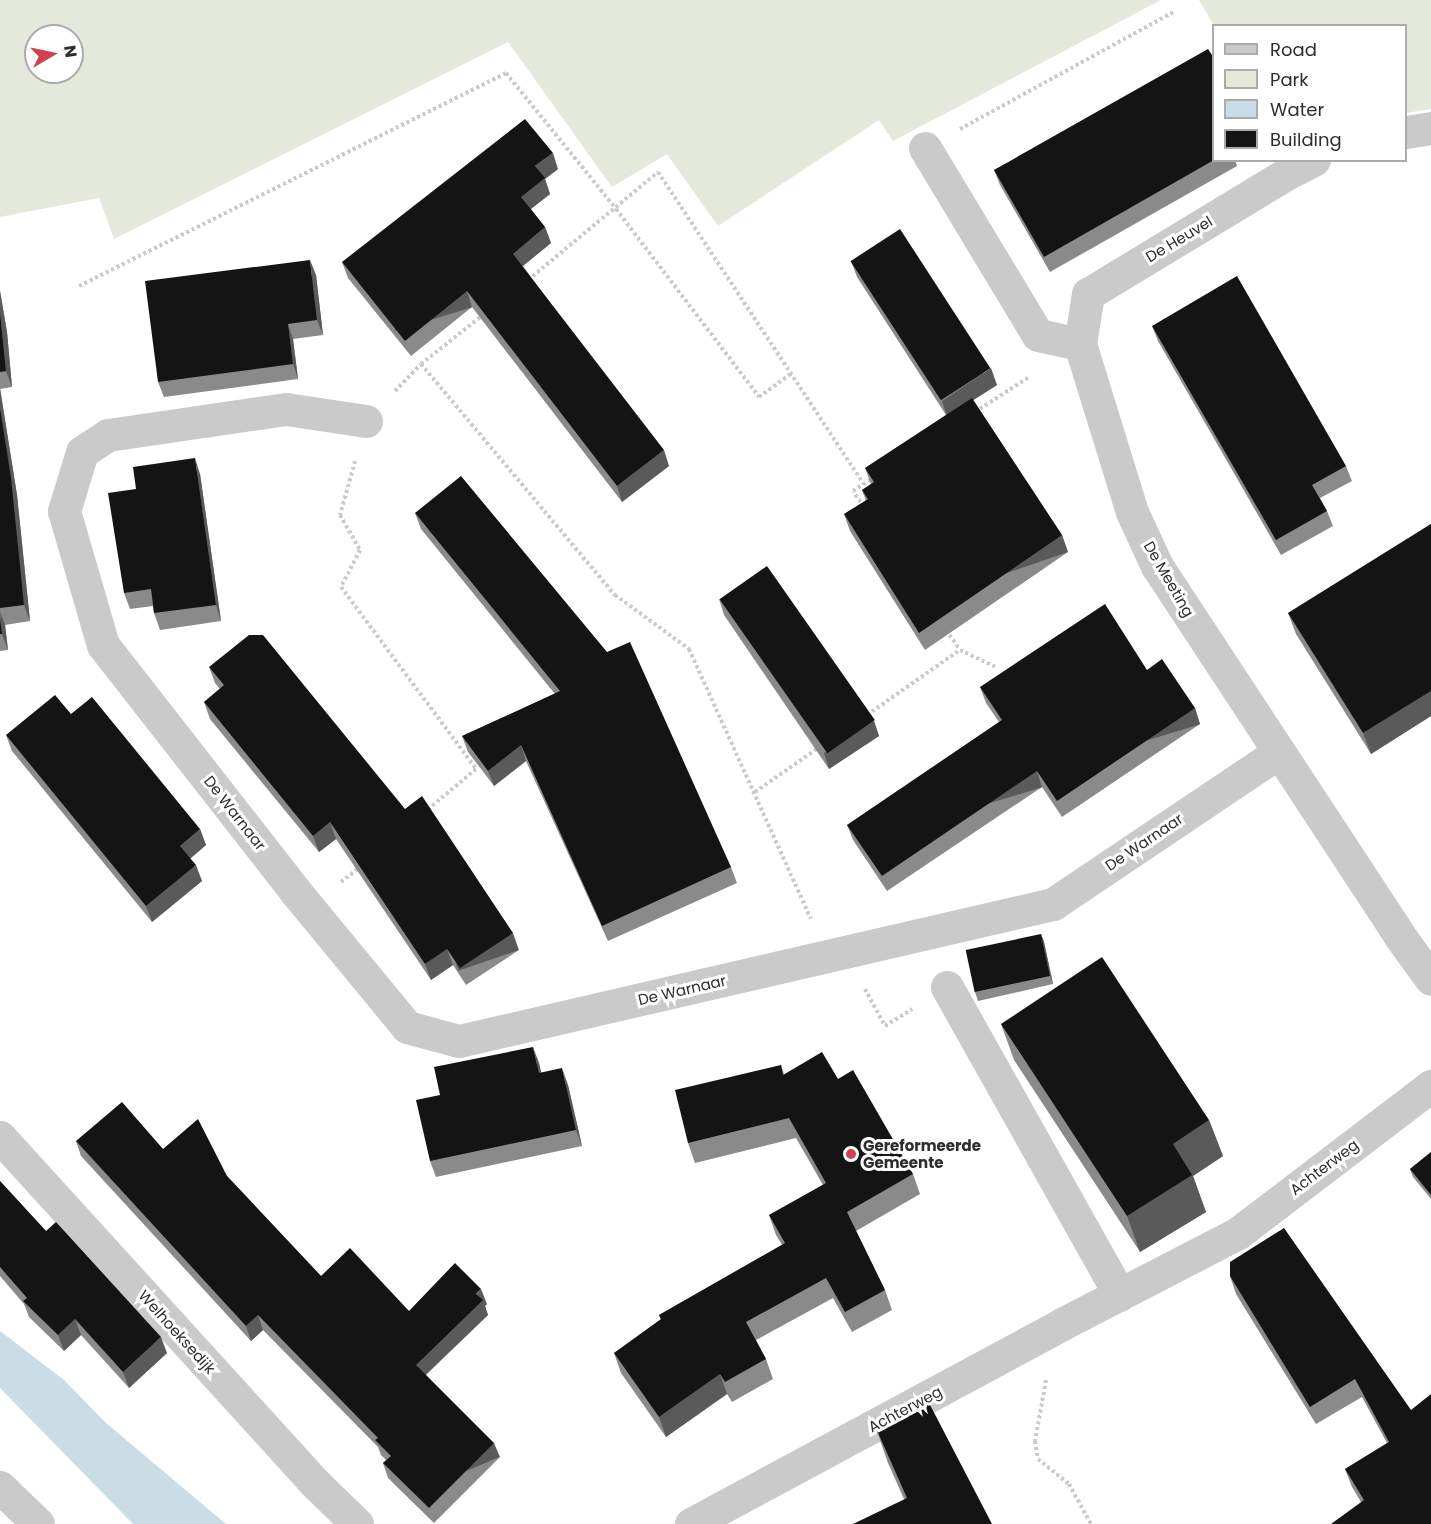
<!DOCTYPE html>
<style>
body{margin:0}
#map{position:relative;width:1431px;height:1524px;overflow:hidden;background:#fff;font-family:Poppins,sans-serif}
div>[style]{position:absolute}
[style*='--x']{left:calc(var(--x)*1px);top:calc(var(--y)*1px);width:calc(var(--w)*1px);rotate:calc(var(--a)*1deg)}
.green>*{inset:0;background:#e4e9dc}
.water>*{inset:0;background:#cadde7}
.path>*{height:4px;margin-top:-2px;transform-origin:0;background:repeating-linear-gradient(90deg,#cacaca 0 3px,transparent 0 6px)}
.street>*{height:33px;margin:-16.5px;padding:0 16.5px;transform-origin:16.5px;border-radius:16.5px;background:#cacaca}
.wall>*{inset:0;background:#8a8a8a}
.shaded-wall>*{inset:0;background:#5a5a5a;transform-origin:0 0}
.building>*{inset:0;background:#141414;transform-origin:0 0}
.dots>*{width:16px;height:16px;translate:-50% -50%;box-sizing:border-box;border:3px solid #fff;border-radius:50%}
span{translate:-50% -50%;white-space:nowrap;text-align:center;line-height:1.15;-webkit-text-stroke:6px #fff;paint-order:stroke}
.street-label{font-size:15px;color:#2d2d2d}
.poi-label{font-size:15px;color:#2d2d2d;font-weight:700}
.left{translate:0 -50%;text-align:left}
.legend{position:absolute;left:1212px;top:24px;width:195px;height:138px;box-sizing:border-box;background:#fff;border:2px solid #ababab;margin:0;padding:8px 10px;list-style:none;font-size:18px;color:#2d2d2d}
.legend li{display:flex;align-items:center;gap:12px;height:30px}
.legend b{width:30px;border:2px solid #ababab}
.north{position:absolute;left:24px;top:24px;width:60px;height:60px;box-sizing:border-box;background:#fff;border:2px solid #ababab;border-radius:50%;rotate:81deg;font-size:16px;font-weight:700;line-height:24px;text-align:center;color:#2d2d2d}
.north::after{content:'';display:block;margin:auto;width:21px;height:27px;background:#d14251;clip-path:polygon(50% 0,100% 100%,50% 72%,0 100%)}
</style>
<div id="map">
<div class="green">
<i style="clip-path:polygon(evenodd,0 0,1161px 0,893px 141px,879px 120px,718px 226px,667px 154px,612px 187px,508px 42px,114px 239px,99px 198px,0 217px,0 0,36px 36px,72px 36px,72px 72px,36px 72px,36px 36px)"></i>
<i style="clip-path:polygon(1199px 0,1431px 0,1431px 109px,1406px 113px,1406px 26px,1214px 26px)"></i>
</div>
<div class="water">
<i style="clip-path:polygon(0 1331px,64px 1380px,106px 1423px,226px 1524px,133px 1524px,0 1388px)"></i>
</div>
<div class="path">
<i style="--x:960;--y:129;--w:244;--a:-28.7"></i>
<i style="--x:528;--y:280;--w:169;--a:-39.7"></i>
<i style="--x:658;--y:172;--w:374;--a:56.6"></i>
<i style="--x:79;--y:286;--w:477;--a:-26.5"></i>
<i style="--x:506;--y:73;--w:175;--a:51"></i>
<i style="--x:616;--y:209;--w:236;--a:52.7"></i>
<i style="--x:759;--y:397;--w:41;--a:-36"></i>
<i style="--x:421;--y:364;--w:302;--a:50"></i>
<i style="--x:615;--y:595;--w:92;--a:36.1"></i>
<i style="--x:689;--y:649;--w:296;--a:65.7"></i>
<i style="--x:395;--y:391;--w:37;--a:-46"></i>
<i style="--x:421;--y:364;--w:80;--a:-38.4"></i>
<i style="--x:975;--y:412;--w:64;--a:-32.9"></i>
<i style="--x:355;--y:461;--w:56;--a:105.5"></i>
<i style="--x:340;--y:515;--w:40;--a:60.3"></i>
<i style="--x:360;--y:550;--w:42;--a:117.2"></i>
<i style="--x:341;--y:587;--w:227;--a:53.4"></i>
<i style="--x:476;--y:769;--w:65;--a:140"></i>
<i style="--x:864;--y:507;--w:19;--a:-125"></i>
<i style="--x:853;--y:491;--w:24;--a:-33"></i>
<i style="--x:946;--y:630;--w:24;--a:55"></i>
<i style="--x:960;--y:650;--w:42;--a:25.3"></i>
<i style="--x:867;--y:715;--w:113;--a:-35"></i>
<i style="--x:755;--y:792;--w:77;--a:-34.9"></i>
<i style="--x:341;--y:882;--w:23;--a:-38"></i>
<i style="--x:865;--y:989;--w:42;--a:61.6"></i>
<i style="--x:885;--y:1026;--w:32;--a:-32"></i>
<i style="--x:1046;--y:1380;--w:62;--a:100.2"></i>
<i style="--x:1035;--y:1441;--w:18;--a:81"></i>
<i style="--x:1038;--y:1459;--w:40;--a:39"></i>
<i style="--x:1069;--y:1484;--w:46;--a:61.2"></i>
</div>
<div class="street">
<i style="--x:1406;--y:132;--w:25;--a:-9"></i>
<i style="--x:925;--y:148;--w:218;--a:58.9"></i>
<i style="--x:1038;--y:335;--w:43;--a:12.1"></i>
<i style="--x:1080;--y:344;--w:176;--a:72.8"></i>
<i style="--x:1132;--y:512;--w:60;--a:65.2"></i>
<i style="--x:1157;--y:566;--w:441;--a:56.7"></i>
<i style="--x:1399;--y:935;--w:54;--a:54"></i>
<i style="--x:1080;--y:344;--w:51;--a:-80.9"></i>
<i style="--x:1088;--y:294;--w:234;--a:-31.2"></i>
<i style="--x:1288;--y:173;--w:29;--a:-27"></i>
<i style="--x:366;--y:421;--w:81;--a:-171.5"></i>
<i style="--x:286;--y:409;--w:180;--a:171.7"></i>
<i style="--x:108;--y:435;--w:31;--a:147"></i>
<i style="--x:82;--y:452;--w:62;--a:107"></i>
<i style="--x:64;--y:511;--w:140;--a:73.8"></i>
<i style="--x:103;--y:645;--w:312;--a:52"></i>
<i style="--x:295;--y:891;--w:176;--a:50.5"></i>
<i style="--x:407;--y:1027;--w:54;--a:15.1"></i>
<i style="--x:459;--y:1041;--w:610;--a:-12.99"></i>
<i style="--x:1053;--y:904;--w:272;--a:-33.9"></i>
<i style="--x:947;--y:987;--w:353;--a:60.7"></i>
<i style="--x:0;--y:1137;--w:471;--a:47.7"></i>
<i style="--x:317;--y:1485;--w:56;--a:44.3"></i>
<i style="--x:0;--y:1487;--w:53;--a:44.2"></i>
<i style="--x:691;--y:1524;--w:421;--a:-28.3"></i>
<i style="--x:1062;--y:1324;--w:198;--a:-27.3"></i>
<i style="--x:1238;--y:1233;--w:243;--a:-37.3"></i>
</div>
<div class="wall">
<i style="clip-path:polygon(1214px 58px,1214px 160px,1235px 160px,1237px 166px,1050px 272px,1000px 185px,994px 170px)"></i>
<i style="clip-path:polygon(558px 169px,545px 179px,550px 194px,531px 209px,545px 227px,551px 243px,523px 266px,669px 466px,622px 502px,472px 307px,411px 356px,348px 278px,342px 262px)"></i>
<i style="clip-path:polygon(851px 261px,997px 385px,973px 400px,1062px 535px,1068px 552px,925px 650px,850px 531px,844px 514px,866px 501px,862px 490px,871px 484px,865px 468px,946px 415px,857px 277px)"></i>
<i style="clip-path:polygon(316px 275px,323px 335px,293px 339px,298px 379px,164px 397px,158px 382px)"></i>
<i style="clip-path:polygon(0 291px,7px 332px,12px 387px,0 389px,17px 495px,30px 621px,5px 625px,8px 650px,0 651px)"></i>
<i style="clip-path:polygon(1152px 326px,1346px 466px,1352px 481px,1320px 498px,1327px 511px,1333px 526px,1281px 555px,1158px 341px)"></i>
<i style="clip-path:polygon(200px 474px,221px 621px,160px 630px,154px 613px,153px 606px,130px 609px,124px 593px,136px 489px)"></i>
<i style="clip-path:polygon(415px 513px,731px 867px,737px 883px,608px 941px,526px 761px,494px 786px,468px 752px,462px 736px,555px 694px,421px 529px)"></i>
<i style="clip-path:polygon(1431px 524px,1431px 716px,1371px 754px,1296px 634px,1288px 613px)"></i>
<i style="clip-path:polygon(719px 599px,874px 721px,879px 736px,829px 769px,724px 615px)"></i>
<i style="clip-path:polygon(209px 667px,519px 950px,466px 985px,453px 965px,431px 980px,336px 839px,319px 852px,210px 719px,204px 702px,220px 689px,215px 683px)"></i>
<i style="clip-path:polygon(1147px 670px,1195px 708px,1200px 724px,1062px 817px,1042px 787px,887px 891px,853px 840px,847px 825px,999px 722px,986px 703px,980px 687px)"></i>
<i style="clip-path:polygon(6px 735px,200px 829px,206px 845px,190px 859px,202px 881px,152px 922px,12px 751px)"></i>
<i style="clip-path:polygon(1041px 934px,1044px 942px,1053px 984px,978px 1001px,975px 992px)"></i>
<i style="clip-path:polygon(1001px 1024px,1209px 1120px,1223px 1156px,1193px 1176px,1206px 1212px,1140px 1252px,1014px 1060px)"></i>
<i style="clip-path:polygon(539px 1063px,541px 1073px,568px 1085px,582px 1146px,436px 1177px,430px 1161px,440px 1095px)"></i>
<i style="clip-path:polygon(781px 1065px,784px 1074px,838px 1079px,913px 1174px,920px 1194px,856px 1231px,885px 1290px,892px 1310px,852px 1332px,833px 1298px,756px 1340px,766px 1359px,773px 1379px,732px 1402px,727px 1394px,666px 1437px,621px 1373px,614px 1353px,661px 1320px,659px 1315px,782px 1245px,776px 1235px,769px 1215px,823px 1185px,796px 1138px,695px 1163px,688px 1143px)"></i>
<i style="clip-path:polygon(76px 1141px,163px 1149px,227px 1176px,321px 1276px,409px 1311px,487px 1304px,485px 1306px,488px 1315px,426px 1375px,500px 1457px,434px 1523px,388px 1478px,383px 1463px,386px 1460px,381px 1455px,378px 1447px,263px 1330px,251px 1341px,81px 1156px)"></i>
<i style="clip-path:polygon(1431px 1152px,1431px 1199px,1413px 1177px,1410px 1169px)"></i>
<i style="clip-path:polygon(0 1181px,46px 1231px,167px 1353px,129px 1388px,81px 1335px,64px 1351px,29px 1317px,24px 1304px,0 1276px)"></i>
<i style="clip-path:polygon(1284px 1228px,1431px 1524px,1361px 1502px,1352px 1487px,1345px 1469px,1387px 1443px,1362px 1397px,1316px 1424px,1236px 1294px,1230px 1276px)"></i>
<i style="clip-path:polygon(875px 1426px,992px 1524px,904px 1499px,888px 1463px)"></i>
</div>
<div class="shaded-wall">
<i style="clip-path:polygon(553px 153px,558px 169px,545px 179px,550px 194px,527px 212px,521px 197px,535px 166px)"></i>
<i style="clip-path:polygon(545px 227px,551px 243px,519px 269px,513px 254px)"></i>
<i style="clip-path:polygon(310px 260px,316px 275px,323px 335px,317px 320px)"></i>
<i style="clip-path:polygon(0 291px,7px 332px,12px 387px,6px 371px,0 312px)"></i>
<i style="left:467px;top:291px;width:17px;height:80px;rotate:73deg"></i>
<i style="clip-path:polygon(288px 324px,293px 339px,298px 379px,293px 364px)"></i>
<i style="clip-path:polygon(991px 368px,997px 385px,947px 417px,942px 401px)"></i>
<i style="clip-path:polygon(0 388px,17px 495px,30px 621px,24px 605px,0 408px)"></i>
<i style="clip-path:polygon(664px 450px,669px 466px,622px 502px,617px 486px)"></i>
<i style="clip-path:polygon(195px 458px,200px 474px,221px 621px,216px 605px)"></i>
<i style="left:1062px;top:535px;width:18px;height:173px;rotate:71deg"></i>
<i style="clip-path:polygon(0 611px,5px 625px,8px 650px,2px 634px)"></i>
<i style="clip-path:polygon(1431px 691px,1431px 716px,1371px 754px,1363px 733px)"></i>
<i style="left:1195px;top:708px;width:17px;height:166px;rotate:73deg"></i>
<i style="clip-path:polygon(874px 721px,879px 736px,829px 769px,824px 753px)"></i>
<i style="clip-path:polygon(521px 745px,526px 761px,494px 786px,488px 771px)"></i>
<i style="left:1037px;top:771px;width:17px;height:187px;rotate:73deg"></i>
<i style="clip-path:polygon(330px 822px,336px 839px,319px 852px,313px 836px)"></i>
<i style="clip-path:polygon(200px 829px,206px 845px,186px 862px,180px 846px)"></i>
<i style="clip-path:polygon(196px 865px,202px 881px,152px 922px,146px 906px)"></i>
<i style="left:513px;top:933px;width:18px;height:64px;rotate:71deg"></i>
<i style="clip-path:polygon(1041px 934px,1044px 942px,1053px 984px,1050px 976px)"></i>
<i style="clip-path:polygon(447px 949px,453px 965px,431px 980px,425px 964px)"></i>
<i style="clip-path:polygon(533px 1047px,539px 1063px,545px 1089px,539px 1073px)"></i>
<i style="clip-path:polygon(562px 1068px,568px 1085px,582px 1146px,576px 1130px)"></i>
<i style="clip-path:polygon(1209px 1120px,1223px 1156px,1193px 1176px,1206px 1212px,1140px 1252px,1127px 1216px,1173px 1144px)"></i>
<i style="clip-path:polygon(481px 1289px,487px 1304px,485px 1306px,488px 1315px,421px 1379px,416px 1365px)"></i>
<i style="clip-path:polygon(258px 1315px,263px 1330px,251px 1341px,246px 1326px)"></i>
<i style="clip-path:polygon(75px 1319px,81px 1335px,64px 1351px,58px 1335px)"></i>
<i style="clip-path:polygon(161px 1337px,167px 1353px,129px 1388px,123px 1372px)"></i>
<i style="clip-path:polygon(720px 1374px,727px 1394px,666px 1437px,659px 1417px)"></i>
<i style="left:494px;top:1443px;width:15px;height:92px;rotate:67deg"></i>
</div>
<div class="building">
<i style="clip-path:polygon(1208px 49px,1214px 58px,1214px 116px,1212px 117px,1214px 120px,1214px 160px,1044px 257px,994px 170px)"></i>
<i style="clip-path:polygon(525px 119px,553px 153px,535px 166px,545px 178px,521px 197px,545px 227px,513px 254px,664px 450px,617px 486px,467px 291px,405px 341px,342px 262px)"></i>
<i style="left:900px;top:229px;width:166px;height:59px;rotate:57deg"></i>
<i style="clip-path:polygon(310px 260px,317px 320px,288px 324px,293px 364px,158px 382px,145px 281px)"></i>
<i style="clip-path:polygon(1237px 276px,1346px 466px,1312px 485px,1327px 511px,1276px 540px,1152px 326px)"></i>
<i style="clip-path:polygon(0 312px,6px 371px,0 372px)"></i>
<i style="clip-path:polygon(972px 398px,1062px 535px,919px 633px,844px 514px,868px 499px,862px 490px,874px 482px,865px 468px)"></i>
<i style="clip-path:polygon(0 408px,11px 478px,24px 605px,0 608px)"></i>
<i style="clip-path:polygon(195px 458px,216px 605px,154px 613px,151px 589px,124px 593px,108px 493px,136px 489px,133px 467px)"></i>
<i style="clip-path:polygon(461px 476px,607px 652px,630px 642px,731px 867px,602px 926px,521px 745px,488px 771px,462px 736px,560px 691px,415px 513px)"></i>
<i style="clip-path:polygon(1431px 524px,1431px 691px,1363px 733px,1288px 613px)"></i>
<i style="left:767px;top:566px;width:188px;height:58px;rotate:55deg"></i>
<i style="clip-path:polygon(1105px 604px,1147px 670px,1162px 659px,1195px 708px,1057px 801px,1037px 771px,882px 876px,847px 825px,1002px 720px,980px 687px)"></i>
<i style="clip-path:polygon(0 617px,2px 634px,0 634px)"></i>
<i style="clip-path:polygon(249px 635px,263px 635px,405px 809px,422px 796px,513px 933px,460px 968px,447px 949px,425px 964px,330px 822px,313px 836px,204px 702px,224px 685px,209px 667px)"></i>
<i style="clip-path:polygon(55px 695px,71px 714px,92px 697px,200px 829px,180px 846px,196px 865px,146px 906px,6px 735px)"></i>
<i style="left:1041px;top:934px;width:43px;height:77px;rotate:78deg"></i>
<i style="clip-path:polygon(1102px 957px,1209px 1120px,1173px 1144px,1192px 1175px,1127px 1216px,1001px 1024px)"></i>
<i style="clip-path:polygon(533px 1047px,539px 1073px,562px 1068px,576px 1130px,430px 1161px,416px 1100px,440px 1095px,434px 1067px)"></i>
<i style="clip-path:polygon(822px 1052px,838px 1079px,853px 1070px,913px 1174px,847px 1212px,885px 1290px,845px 1312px,826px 1278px,746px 1322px,766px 1359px,725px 1382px,720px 1374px,659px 1417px,614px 1353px,661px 1319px,659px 1315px,785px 1243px,769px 1215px,826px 1183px,789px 1118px,688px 1143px,675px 1090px,781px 1065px,783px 1075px)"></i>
<i style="clip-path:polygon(122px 1102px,163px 1149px,198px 1119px,227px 1176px,321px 1276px,350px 1248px,409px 1311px,455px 1263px,481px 1289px,476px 1294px,483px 1300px,416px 1365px,494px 1443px,429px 1508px,383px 1463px,391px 1456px,375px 1440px,378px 1438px,258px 1315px,246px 1326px,76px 1141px)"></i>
<i style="clip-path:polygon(1431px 1152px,1431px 1195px,1410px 1169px)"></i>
<i style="clip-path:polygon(0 1181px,46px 1231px,56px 1222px,161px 1337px,123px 1372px,75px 1319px,58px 1335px,23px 1301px,27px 1298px,0 1267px)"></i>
<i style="clip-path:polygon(1284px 1228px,1411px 1410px,1431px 1394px,1431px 1524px,1331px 1524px,1364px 1500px,1345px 1469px,1389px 1442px,1355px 1379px,1310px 1407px,1230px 1276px,1230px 1262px)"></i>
<i style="clip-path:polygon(928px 1401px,992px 1524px,853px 1524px,907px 1498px,875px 1426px)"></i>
</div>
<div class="dots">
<i style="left:851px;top:1154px;background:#d14251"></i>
</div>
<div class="street-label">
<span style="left:1179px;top:239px;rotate:-31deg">De Heuvel</span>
<span style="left:1169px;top:579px;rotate:60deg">De Meeting</span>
<span style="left:235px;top:813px;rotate:52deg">De Warnaar</span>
<span style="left:1144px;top:842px;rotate:-34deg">De Warnaar</span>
<span style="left:682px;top:990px;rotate:-13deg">De Warnaar</span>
<span style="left:1324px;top:1167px;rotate:-37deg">Achterweg</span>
<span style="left:177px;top:1332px;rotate:48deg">Welhoeksedijk</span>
<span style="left:905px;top:1409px;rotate:-28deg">Achterweg</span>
</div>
<div class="poi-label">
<span class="left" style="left:863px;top:1154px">Gereformeerde<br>Gemeente</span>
</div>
<ul class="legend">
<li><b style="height:8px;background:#cacaca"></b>Road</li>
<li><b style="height:16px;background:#e4e9dc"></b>Park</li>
<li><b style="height:16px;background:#cadde7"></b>Water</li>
<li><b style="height:16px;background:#141414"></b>Building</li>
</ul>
<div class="north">N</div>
</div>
